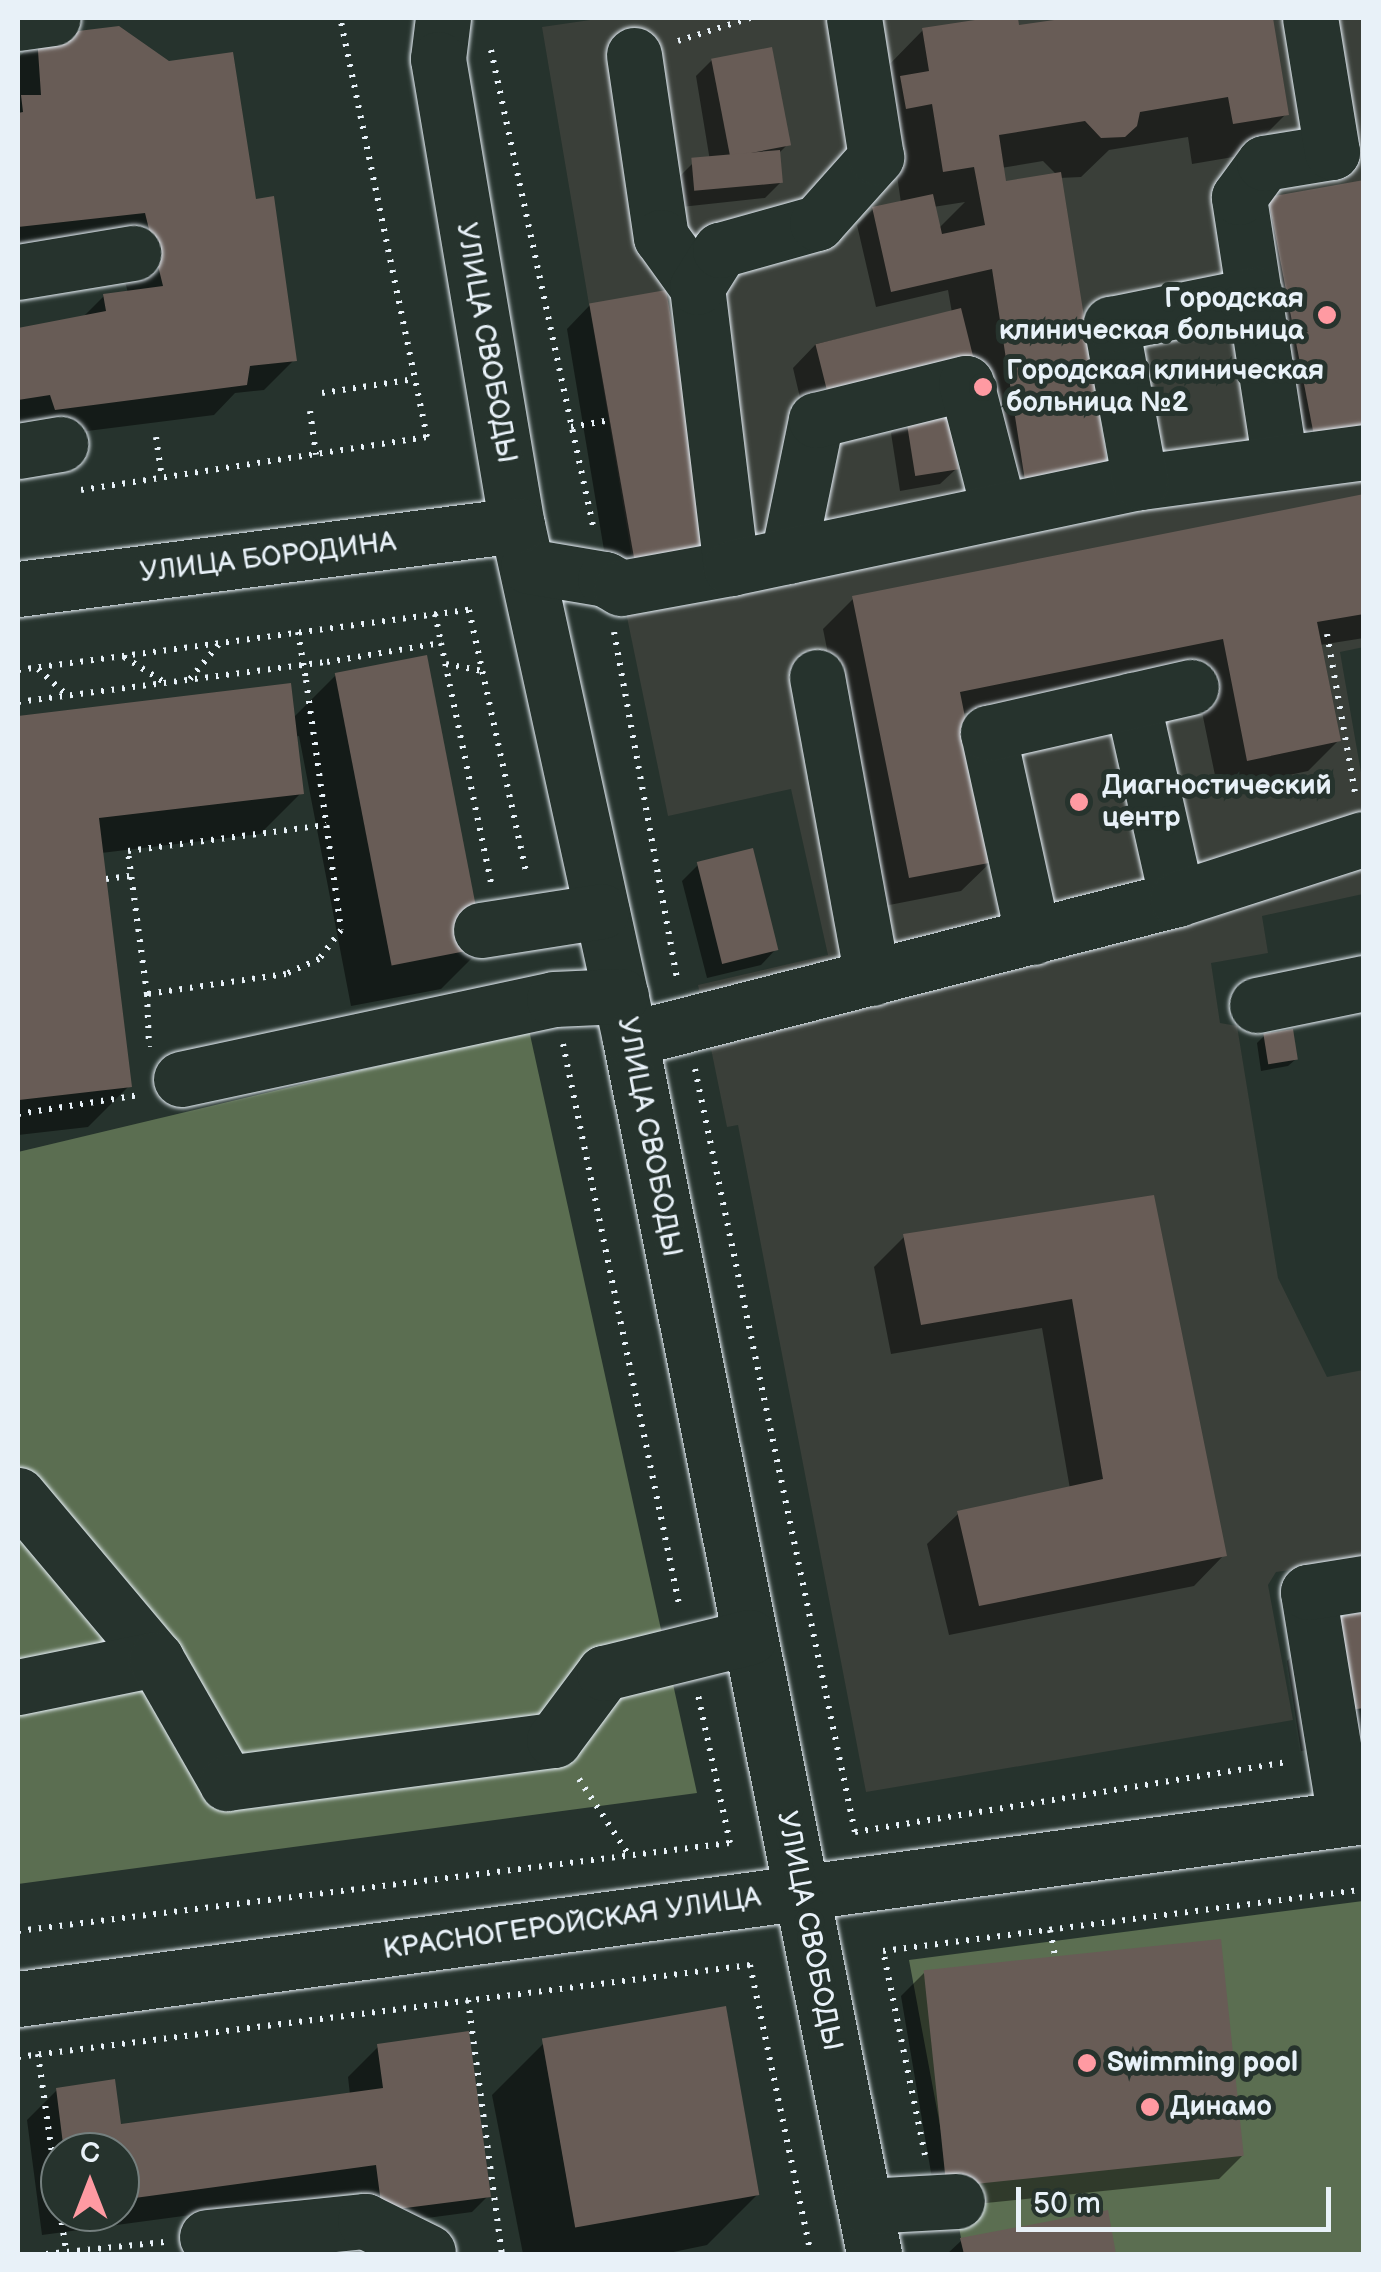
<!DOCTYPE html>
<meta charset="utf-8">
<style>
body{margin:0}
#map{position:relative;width:1381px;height:2272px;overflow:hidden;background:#26332d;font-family:"Balsamiq Sans",sans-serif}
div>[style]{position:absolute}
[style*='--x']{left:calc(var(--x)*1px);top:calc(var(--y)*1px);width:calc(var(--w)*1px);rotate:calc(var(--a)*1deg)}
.built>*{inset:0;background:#3a3f39}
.green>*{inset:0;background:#5b6e51}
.shadow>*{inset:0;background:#0007}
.building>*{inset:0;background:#685c56;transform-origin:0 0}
.path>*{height:6px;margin-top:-3px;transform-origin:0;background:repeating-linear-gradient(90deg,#e8f1f8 0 2.5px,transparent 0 10.5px)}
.roads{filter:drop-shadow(0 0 2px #e8f1f8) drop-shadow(0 0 2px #e8f1f8)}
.minor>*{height:55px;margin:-27.5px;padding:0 27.5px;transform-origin:27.5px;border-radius:27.5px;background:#26332d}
.dots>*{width:28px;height:28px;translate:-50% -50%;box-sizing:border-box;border:5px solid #26332d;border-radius:50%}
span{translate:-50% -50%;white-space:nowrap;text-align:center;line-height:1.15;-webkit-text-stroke:10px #26332d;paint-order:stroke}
.poi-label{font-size:28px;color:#e8f1f8;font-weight:700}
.right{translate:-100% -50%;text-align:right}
.left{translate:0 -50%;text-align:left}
.street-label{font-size:28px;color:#e8f1f8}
.frame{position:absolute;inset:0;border:20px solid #e8f1f8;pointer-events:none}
.north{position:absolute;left:40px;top:2132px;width:100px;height:100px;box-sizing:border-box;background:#26332d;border:2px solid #747f7e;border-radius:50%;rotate:0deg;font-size:28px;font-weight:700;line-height:40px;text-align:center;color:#e8f1f8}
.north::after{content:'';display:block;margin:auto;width:35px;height:45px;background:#ff9aa2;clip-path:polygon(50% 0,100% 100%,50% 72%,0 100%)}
.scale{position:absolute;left:1016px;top:2187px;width:315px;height:45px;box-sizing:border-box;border:5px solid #e8f1f8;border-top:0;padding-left:12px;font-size:30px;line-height:35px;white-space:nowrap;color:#e8f1f8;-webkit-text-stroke:8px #26332d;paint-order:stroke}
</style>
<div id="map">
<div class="built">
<i style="clip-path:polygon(604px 18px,1363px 18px,1364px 647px,1340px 652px,1363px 784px,1363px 894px,1262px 916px,1268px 953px,1211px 963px,1220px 1023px,1237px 1026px,1278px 1278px,1327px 1377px,1363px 1370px,1363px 1560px,1276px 1572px,1268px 1585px,1293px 1720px,866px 1792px,738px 1125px,727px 1127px,698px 985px,828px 955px,791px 789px,668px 816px,621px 588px,632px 558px,542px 27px)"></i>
</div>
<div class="green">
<i style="clip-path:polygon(529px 1030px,697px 1793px,18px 1884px,18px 1152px)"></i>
<i style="clip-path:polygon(1363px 1901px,1363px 2254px,964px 2254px,909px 1960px)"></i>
</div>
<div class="shadow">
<i style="clip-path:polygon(evenodd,1003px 18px,1015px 18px,1017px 28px,1083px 18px,1271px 18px,1286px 114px,1245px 155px,1192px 164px,1188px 137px,1109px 150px,1081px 177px,1059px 178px,1065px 514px,986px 527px,961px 372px,805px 419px,793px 368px,816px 344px,952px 313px,948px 290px,876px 307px,857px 225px,873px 209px,901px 203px,882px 72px,923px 30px,1003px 18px,1043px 161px,1057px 175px,1004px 183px,1001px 168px,1043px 161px,1003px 18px,965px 202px,938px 229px,933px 207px,965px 202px)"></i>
<i style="clip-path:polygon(38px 38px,254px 202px,294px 360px,264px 390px,235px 393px,214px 415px,24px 439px,18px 425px,18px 330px,82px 318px,104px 296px,128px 293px,115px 243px,18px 253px,18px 58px)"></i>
<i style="clip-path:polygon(712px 60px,788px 144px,778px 154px,781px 182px,765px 198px,681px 207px,678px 178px,693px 163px,710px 161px,696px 76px)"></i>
<i style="clip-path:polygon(1270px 200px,1364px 455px,1285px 470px,1239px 230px)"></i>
<i style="clip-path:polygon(590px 305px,706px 545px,609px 580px,567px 329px)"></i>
<i style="clip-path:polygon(907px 417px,956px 469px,940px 484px,900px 491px,891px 433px)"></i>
<i style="clip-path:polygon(1364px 496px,1364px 638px,1320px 645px,1338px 741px,1308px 771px,1218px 790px,1193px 668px,962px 714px,992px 861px,961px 891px,879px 907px,823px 629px,854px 598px)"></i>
<i style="clip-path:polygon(336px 675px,482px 948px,441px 989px,351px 1006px,299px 736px,295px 737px,301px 793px,260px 834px,101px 853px,129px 1086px,88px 1127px,18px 1135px,18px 719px,288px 686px,292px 719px)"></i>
<i style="clip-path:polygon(698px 865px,776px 949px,761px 965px,707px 978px,682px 881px)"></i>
<i style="clip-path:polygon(1264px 1036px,1296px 1059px,1288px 1066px,1261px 1071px,1257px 1043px)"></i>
<i style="clip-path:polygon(1152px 1198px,1224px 1555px,1194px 1586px,949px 1635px,927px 1544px,958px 1514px,1070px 1489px,1042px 1328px,891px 1354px,874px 1267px,904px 1237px)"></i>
<i style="clip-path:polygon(1364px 1614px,1364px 1741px,1301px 1751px,1287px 1661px,1328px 1620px)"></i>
<i style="clip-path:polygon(925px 1972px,1243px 2155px,1219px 2179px,937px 2208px,901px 1996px)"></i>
<i style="clip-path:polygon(543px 2044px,758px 2194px,707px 2245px,664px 2254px,523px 2254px,492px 2095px)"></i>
<i style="clip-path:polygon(evenodd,378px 2047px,488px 2196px,472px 2212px,367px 2226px,362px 2192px,42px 2235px,27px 2120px,57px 2090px,119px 2127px,350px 2095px,348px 2077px,378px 2047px,60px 2152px,120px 2152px,120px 2212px,60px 2212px,60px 2152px)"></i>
<i style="clip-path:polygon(1106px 2213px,1113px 2254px,947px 2254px,962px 2240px)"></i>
</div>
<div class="building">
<i style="clip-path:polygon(988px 18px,1018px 18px,1019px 25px,1068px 18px,1273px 18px,1289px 115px,1233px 124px,1228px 97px,1140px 112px,1137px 126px,1125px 137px,1101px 138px,1085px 121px,999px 135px,1006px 181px,1061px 172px,1109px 474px,1026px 487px,992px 269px,891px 292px,872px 207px,933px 194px,942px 234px,985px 225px,974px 167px,943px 172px,932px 104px,906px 109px,900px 76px,929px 71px,922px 28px)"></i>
<i style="clip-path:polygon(119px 26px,169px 61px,233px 52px,256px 199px,274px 196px,297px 361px,250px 366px,247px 385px,55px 410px,50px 395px,18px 400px,18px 328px,106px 311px,103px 294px,163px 286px,145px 213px,18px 227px,18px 113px,23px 112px,21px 95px,41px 95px,37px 36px)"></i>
<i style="left:772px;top:47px;width:100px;height:62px;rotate:79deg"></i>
<i style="left:780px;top:150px;width:33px;height:89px;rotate:85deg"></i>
<i style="clip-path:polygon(1364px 180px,1364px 432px,1315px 441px,1268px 197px)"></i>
<i style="left:666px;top:290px;width:260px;height:78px;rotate:80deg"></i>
<i style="left:961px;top:308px;width:56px;height:150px;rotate:76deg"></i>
<i style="left:949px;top:408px;width:62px;height:44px;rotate:81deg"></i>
<i style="clip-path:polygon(1364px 494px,1364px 614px,1317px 622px,1341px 741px,1247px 761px,1223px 639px,960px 692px,994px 862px,909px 878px,852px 596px)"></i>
<i style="left:427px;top:655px;width:298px;height:94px;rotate:79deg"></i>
<i style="clip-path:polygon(291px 683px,304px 794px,99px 818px,132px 1087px,19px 1100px,18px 716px)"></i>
<i style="left:753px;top:848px;width:105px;height:58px;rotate:76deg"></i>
<i style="left:1293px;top:1029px;width:31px;height:30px;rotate:81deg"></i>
<i style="clip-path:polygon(1154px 1195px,1227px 1556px,979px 1606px,957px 1511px,1103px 1479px,1072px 1299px,921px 1325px,903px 1234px)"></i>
<i style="clip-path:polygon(1364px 1612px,1364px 1708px,1342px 1711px,1327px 1618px)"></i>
<i style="left:1221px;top:1939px;width:218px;height:299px;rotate:84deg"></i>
<i style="left:726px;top:2006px;width:192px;height:187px;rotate:80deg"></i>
<i style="clip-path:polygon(469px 2031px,491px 2197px,382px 2211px,376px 2165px,120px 2200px,120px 2152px,64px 2152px,56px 2088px,115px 2079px,121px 2124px,383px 2088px,377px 2044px)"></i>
<i style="clip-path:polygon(1108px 2210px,1116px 2254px,964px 2254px,960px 2238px)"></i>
</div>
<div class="path">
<i style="--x:678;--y:41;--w:76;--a:-17.7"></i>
<i style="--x:491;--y:50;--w:492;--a:77.9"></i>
<i style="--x:322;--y:393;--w:94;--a:-8.6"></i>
<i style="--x:310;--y:411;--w:44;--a:82.2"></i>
<i style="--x:571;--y:427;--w:39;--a:-10"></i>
<i style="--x:156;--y:437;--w:41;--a:81.7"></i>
<i style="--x:81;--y:490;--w:350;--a:-8.7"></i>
<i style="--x:427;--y:437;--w:428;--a:-101.7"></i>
<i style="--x:435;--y:614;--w:30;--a:78"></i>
<i style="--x:298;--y:632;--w:49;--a:80.5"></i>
<i style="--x:306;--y:680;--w:252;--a:82"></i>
<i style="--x:341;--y:930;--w:36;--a:127"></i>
<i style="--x:319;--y:959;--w:36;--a:156"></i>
<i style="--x:286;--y:974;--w:140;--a:171.8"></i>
<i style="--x:147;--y:994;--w:144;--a:-97.6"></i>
<i style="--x:128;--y:851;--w:200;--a:-7.5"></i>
<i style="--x:614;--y:632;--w:352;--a:79.7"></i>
<i style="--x:1327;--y:634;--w:161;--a:80"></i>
<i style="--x:124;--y:657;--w:47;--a:32"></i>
<i style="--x:446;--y:664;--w:37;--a:11"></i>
<i style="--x:38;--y:669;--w:40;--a:42"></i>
<i style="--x:18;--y:670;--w:455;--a:-7.6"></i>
<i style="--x:469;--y:610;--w:271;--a:77.7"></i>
<i style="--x:190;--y:679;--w:45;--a:-50.4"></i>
<i style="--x:18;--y:702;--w:312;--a:-7.4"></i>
<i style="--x:327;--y:662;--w:116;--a:-9.5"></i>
<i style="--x:441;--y:643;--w:245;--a:78.2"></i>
<i style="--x:106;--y:879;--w:26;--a:-7"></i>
<i style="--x:147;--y:994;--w:53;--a:87.8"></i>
<i style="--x:563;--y:1044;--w:572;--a:78.3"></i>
<i style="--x:695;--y:1069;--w:780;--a:78.16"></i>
<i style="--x:855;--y:1832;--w:439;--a:-9.2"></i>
<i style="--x:18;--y:1114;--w:123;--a:-8.9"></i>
<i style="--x:579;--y:1779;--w:91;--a:56.7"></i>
<i style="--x:1050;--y:1930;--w:25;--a:79"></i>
<i style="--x:18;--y:1931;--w:717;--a:-7.05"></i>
<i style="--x:730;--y:1843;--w:151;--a:-102.2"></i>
<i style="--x:468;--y:2000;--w:256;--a:82.4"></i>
<i style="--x:38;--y:2054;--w:159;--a:82"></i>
<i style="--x:18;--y:2057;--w:738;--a:-7.16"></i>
<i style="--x:750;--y:1965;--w:295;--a:78.1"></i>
<i style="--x:925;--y:2155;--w:208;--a:-101.6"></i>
<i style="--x:883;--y:1951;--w:485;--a:-7.3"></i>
<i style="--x:60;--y:2212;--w:39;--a:81"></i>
<i style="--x:46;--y:2254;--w:119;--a:-5.8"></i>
</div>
<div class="roads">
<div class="minor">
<i style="--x:443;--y:18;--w:41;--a:97"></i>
<i style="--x:438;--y:59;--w:473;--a:80.4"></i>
<i style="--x:517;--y:525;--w:526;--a:77.6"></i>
<i style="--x:630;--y:1039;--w:1239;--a:78.64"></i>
<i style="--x:18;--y:23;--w:35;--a:-8"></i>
<i style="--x:634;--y:55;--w:184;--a:81.6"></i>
<i style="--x:661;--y:237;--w:62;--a:54.2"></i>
<i style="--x:18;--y:272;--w:117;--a:-9.4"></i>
<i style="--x:18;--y:451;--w:43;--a:-9.5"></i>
<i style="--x:1280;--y:463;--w:269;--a:-98.8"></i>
<i style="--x:1239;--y:197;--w:42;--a:-53.7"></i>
<i style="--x:1264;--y:163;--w:69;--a:-9.2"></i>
<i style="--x:1332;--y:152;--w:136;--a:-99.3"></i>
<i style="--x:1140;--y:482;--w:226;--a:-7.6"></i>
<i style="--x:788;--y:556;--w:139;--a:-78.4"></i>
<i style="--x:816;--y:420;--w:154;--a:-13.9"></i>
<i style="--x:966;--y:383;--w:132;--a:75.5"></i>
<i style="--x:528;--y:566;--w:78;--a:9.6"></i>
<i style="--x:605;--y:579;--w:18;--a:29"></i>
<i style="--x:621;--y:588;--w:112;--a:-10.3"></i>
<i style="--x:731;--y:568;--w:283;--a:-96.9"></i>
<i style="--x:697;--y:287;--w:44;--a:-58.1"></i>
<i style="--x:720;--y:250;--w:101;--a:-15.6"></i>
<i style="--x:817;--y:223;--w:89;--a:-48.2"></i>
<i style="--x:876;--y:157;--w:141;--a:-99"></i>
<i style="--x:731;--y:568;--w:418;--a:-11.9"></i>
<i style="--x:1140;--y:482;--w:161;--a:-100.4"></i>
<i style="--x:1111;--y:324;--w:147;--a:-11.4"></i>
<i style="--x:18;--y:589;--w:503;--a:-7.31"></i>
<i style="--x:817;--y:677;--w:306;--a:79.6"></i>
<i style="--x:1132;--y:700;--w:204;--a:77.3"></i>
<i style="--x:481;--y:930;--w:122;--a:-8.9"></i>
<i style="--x:1033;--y:937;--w:209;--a:-102.4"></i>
<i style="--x:988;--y:733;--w:208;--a:-12.8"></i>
<i style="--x:1257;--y:1005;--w:109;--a:-11.6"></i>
<i style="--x:630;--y:1039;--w:565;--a:-14.36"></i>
<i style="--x:1177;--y:899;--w:195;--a:-17.9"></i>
<i style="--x:181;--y:1079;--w:381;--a:-12.1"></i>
<i style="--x:554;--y:999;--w:67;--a:-2.6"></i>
<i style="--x:18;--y:1495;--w:214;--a:49.9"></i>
<i style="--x:18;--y:1687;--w:141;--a:-11.5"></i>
<i style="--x:156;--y:1659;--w:143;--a:60.2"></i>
<i style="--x:227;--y:1783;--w:330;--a:-7.5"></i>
<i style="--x:554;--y:1740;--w:84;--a:-53.3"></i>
<i style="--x:604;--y:1673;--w:150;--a:-13.9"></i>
<i style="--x:1345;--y:1818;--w:229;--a:-99.3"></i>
<i style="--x:1308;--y:1592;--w:57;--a:-9.1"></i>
<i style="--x:18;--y:1999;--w:1358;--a:-7.74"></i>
<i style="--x:865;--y:2206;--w:92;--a:-3.1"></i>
<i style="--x:207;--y:2237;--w:159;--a:-5.8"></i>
<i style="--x:365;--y:2221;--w:70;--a:26.2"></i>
</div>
</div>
<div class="dots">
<i style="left:1327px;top:315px;background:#ff9aa2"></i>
<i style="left:983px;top:387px;background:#ff9aa2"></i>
<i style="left:1079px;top:802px;background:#ff9aa2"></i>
<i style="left:1087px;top:2063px;background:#ff9aa2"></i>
<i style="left:1150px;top:2107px;background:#ff9aa2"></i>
</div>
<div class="poi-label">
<span class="right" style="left:1304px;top:315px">Городская<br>клиническая больница</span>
<span class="left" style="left:1006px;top:387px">Городская клиническая<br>больница №2</span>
<span class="left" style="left:1102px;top:802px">Диагностический<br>центр</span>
<span class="left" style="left:1107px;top:2063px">Swimming pool</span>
<span class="left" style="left:1170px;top:2107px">Динамо</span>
</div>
<div class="street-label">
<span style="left:486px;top:343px;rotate:80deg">УЛИЦА СВОБОДЫ</span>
<span style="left:268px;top:558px;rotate:-7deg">УЛИЦА БОРОДИНА</span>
<span style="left:649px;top:1137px;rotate:79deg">УЛИЦА СВОБОДЫ</span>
<span style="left:572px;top:1924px;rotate:-8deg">КРАСНОГЕРОЙСКАЯ УЛИЦА</span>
<span style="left:809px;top:1931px;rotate:79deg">УЛИЦА СВОБОДЫ</span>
</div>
<div class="frame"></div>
<div class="north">С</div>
<div class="scale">50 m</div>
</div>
